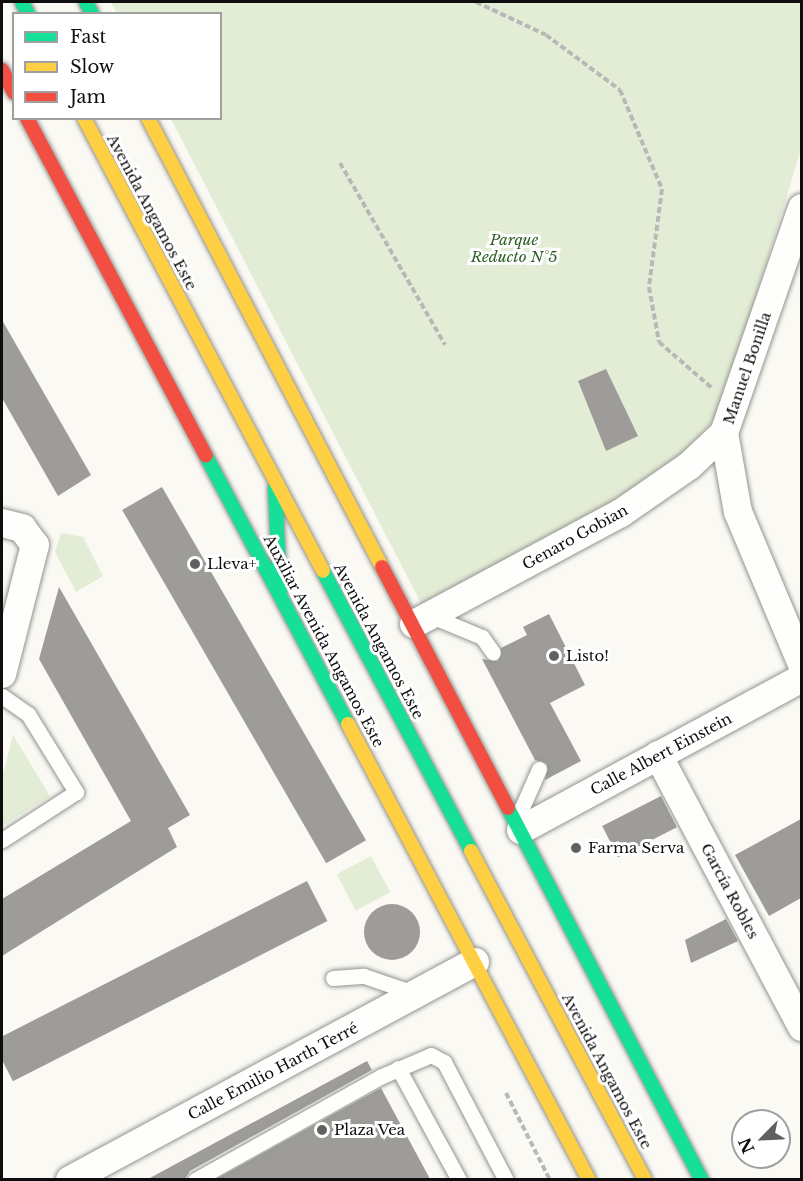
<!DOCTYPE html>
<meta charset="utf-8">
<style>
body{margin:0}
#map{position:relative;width:803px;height:1181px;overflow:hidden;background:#faf9f3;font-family:"Libre Baskerville",serif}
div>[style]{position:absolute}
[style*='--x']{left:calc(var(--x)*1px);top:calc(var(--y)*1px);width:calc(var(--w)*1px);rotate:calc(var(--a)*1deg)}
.green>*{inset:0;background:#e3edd5;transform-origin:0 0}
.building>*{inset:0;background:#9e9c98;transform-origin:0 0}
.round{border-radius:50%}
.path>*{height:4px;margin-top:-2px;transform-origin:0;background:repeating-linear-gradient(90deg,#b8b8b7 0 6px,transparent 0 9px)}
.roads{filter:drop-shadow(0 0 2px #949491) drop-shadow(0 0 2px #949491)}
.lane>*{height:15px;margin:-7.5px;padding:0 7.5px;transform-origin:7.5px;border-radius:7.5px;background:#fefefd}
.street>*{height:28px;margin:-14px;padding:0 14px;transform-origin:14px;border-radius:14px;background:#fefefd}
.fast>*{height:14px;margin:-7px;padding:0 7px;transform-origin:7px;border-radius:7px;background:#16e098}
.slow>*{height:14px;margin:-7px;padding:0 7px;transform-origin:7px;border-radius:7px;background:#ffcf43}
.jam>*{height:14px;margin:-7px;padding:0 7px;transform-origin:7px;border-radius:7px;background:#f24e42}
.dots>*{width:16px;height:16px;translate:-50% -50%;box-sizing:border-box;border:3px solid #fff;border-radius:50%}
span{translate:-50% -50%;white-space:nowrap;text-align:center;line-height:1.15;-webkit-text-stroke:6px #fff;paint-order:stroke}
.street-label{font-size:15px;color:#0e0e0e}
.park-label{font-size:15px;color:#2f5e25;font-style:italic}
.poi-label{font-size:15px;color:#0e0e0e}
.left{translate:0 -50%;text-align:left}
.frame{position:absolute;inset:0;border:3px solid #0e0e0e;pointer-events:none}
.legend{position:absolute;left:12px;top:12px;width:210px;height:108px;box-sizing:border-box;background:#fff;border:2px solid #9f9f9f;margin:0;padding:8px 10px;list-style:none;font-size:18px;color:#0e0e0e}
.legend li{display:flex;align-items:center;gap:12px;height:30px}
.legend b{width:30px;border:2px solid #9f9f9f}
.north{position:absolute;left:731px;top:1109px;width:60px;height:60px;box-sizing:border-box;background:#fff;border:2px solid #9f9f9f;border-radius:50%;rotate:246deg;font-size:16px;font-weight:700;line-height:24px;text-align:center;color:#0e0e0e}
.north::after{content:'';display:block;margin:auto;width:21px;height:27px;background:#61605e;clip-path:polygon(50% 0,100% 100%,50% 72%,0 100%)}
</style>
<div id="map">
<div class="green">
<i style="clip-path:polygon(111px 2px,801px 2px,801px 149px,721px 412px,678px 458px,615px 507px,425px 611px,171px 119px,220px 118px,220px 14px,117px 13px)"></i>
<i style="clip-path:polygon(61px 533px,83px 537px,103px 576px,76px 592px,55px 552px)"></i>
<i style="clip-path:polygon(13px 735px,50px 796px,2px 826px,2px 778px)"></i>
<i style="left:371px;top:856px;width:41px;height:39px;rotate:62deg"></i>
</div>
<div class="building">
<i style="clip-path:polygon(2px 320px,91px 475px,58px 496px,2px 398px)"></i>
<i style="clip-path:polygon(606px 369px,638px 436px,606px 451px,578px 381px)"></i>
<i style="left:162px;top:487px;width:408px;height:46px;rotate:60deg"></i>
<i style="clip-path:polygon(59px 587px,190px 815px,168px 828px,177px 847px,2px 956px,2px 899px,131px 821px,39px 659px)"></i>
<i style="clip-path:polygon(549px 614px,585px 685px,550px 703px,581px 761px,545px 780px,547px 764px,535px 760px,482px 659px,498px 661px,501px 648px,527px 635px,523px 627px)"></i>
<i style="left:661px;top:796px;width:35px;height:66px;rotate:63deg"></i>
<i style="clip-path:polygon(801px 819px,801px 898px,769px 916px,735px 855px)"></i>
<i style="left:307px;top:881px;width:45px;height:353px;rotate:63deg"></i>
<i class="round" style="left:364px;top:904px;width:56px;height:56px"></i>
<i style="clip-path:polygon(726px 919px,738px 941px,691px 963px,685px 940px)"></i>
<i style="clip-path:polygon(367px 1061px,372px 1070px,190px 1171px,185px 1179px,148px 1179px)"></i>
<i style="clip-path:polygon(381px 1088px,430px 1179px,216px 1179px)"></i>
</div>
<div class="path">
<i style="--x:476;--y:2;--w:77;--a:25.2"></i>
<i style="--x:546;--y:35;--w:92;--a:36.6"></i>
<i style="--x:620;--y:90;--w:108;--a:67"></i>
<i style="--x:662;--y:189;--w:99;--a:97.6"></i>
<i style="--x:649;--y:287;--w:56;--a:79.7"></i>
<i style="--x:659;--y:342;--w:70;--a:41"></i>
<i style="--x:340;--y:163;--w:210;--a:60"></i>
<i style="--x:506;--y:1093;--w:97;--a:63.2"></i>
</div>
<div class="roads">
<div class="lane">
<i style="--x:429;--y:615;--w:57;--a:22.5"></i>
<i style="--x:482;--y:637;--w:19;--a:55"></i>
<i style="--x:2;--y:696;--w:32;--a:35"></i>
<i style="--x:28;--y:714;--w:92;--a:58.4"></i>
<i style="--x:76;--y:792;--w:88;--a:147"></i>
<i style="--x:516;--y:821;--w:57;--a:-66.1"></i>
<i style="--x:333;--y:978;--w:31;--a:-4"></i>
<i style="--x:364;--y:976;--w:56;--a:18.8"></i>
<i style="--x:398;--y:1068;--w:128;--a:61.4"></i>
<i style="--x:195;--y:1180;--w:214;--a:-29.1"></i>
<i style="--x:382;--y:1076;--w:53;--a:-23.2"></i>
<i style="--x:431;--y:1055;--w:15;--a:28"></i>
<i style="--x:444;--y:1062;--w:133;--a:62.3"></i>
</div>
<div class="street">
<i style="--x:802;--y:208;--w:238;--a:109.1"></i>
<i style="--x:724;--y:433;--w:80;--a:80"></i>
<i style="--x:738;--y:512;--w:165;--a:67.2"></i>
<i style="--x:2;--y:523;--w:21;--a:14"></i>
<i style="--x:22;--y:528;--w:21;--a:53"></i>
<i style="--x:35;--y:545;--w:133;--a:104.3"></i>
<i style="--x:414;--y:624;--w:235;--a:-28.2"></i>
<i style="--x:621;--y:513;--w:83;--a:-34.7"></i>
<i style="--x:689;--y:466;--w:48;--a:-43.3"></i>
<i style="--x:658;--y:755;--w:308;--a:62.1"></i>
<i style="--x:521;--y:830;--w:319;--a:-28.4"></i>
<i style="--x:70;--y:1180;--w:460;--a:-28.3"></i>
</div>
<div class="fast">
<i style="--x:22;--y:2;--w:13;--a:63"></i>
<i style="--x:86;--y:2;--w:13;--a:63"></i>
<i style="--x:206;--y:456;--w:303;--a:62.1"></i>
<i style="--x:275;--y:488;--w:104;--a:87.2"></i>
<i style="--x:323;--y:571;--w:317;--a:62.1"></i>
<i style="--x:508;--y:808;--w:420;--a:62.5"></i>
</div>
<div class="slow">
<i style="--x:84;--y:118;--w:512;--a:62.18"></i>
<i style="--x:148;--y:118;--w:506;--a:62.47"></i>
<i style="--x:348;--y:724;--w:516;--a:62.14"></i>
<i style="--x:471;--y:851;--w:372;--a:62.1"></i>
</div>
<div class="jam">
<i style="--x:2;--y:70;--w:26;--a:62"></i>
<i style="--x:27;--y:118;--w:382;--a:62.1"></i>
<i style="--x:382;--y:567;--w:272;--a:62.4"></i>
</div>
</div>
<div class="dots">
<i style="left:195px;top:564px;background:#61605e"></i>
<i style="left:554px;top:656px;background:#61605e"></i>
<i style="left:576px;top:848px;background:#61605e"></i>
<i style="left:322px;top:1130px;background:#61605e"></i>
</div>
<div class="street-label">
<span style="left:152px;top:212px;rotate:62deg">Avenida Angamos Este</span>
<span style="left:747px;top:368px;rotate:-71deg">Manuel Bonilla</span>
<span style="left:575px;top:537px;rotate:-29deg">Genaro Gobian</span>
<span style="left:324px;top:641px;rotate:62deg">Auxiliar Avenida Angamos Este</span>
<span style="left:379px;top:641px;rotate:62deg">Avenida Angamos Este</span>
<span style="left:661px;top:754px;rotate:-28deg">Calle Albert Einstein</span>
<span style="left:730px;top:891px;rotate:62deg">García Robles</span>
<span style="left:273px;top:1071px;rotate:-28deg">Calle Emilio Harth Terré</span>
<span style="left:607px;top:1071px;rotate:62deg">Avenida Angamos Este</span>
</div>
<div class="park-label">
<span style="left:514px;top:248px">Parque<br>Reducto N°5</span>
</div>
<div class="poi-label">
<span class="left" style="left:207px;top:564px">Lleva+</span>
<span class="left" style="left:566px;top:656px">Listo!</span>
<span class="left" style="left:588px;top:848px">Farma Serva</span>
<span class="left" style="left:334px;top:1130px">Plaza Vea</span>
</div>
<div class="frame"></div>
<ul class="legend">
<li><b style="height:8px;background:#16e098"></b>Fast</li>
<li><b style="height:8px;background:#ffcf43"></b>Slow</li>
<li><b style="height:8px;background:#f24e42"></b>Jam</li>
</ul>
<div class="north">N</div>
</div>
